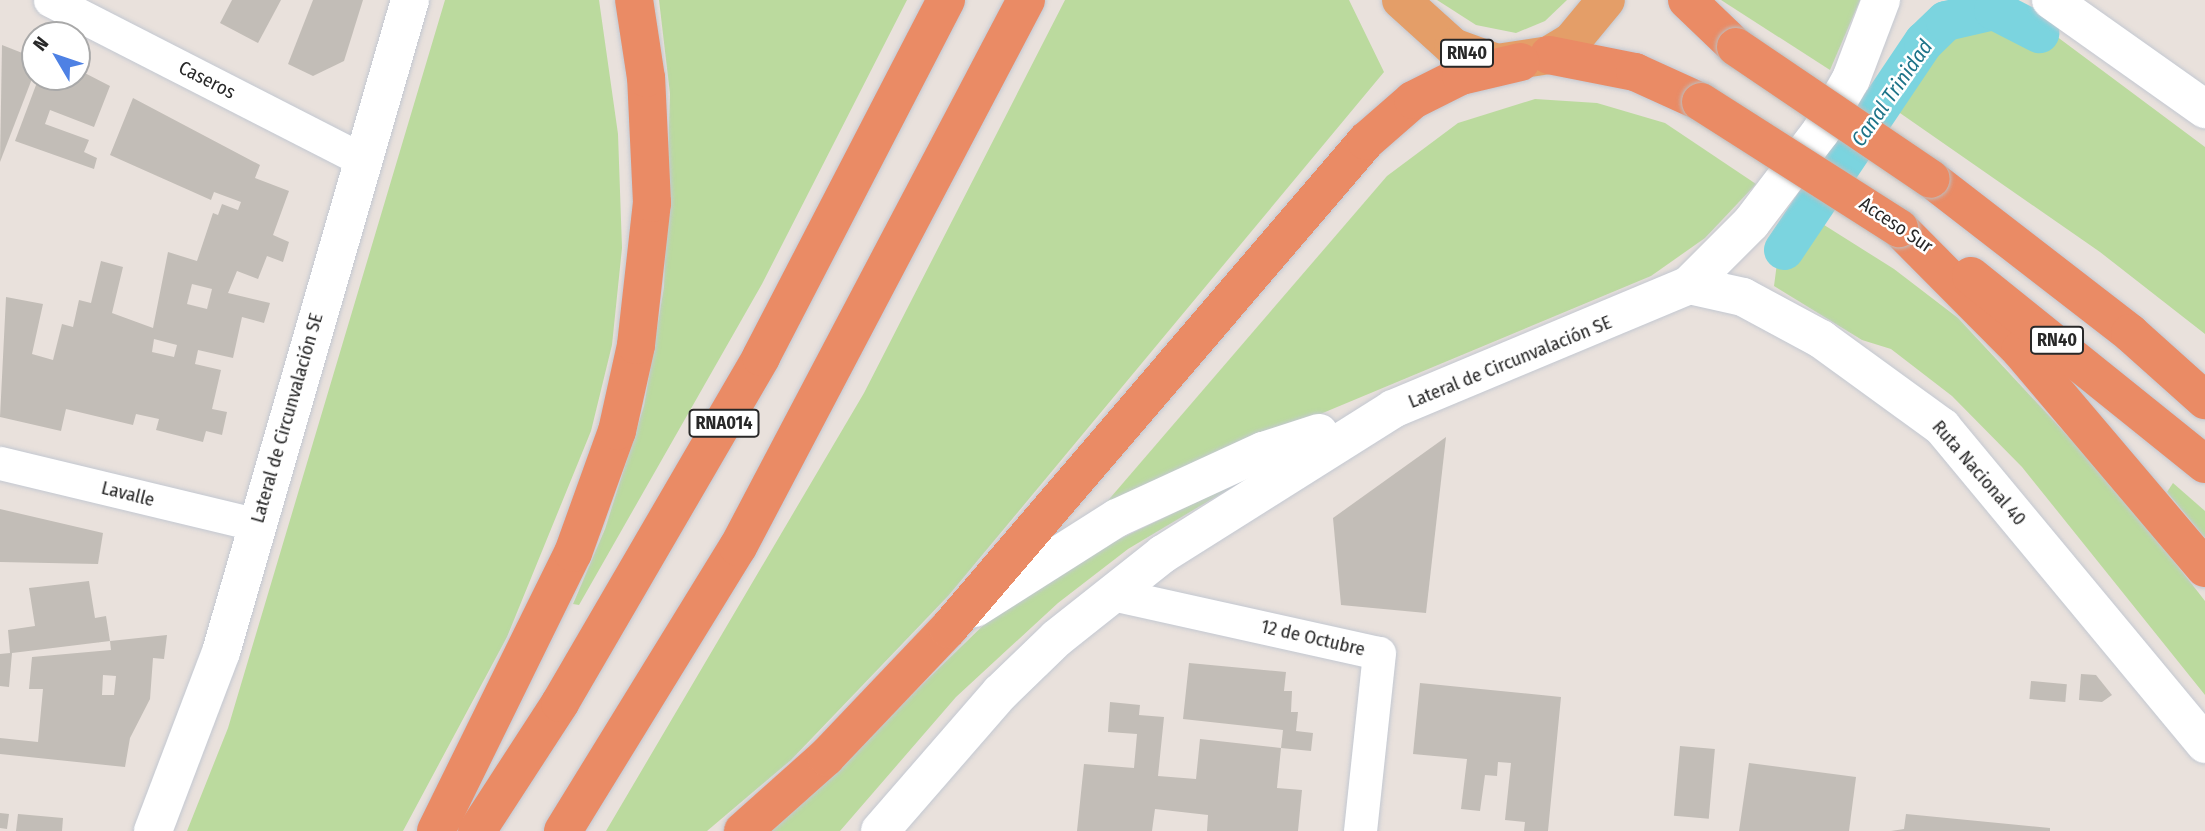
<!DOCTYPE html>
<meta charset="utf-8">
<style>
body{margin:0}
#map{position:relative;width:2205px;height:831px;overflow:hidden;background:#e9e1dc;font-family:"Fira Sans Condensed",sans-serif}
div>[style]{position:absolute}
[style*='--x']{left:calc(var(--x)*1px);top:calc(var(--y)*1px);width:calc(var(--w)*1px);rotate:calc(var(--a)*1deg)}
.green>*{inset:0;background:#bbda9e}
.canal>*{height:40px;margin:-20px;padding:0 20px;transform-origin:20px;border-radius:20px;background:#7bd4df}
.building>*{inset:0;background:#c2bdb7;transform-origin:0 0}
.roads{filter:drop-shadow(0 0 2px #c3c8d1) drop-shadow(0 0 2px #c3c8d1)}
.minor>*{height:33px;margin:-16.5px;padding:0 16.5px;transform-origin:16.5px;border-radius:16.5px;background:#fff}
.tertiary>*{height:38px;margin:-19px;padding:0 19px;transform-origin:19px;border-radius:19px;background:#fff}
.trunk>*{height:38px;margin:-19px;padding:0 19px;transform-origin:19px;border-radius:19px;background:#e49e68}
.motorway>*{height:38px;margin:-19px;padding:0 19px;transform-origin:19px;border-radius:19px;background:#ea8b65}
.bridges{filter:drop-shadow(0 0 2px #bebebe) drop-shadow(0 0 2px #bebebe)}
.motorway-bridge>*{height:38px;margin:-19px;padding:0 19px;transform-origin:19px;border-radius:19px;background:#ea8b65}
span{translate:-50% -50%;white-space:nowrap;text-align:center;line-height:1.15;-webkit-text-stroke:5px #fff;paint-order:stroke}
.shield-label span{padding:2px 5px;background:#fff;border:2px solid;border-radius:5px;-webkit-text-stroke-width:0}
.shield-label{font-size:18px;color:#282828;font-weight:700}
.street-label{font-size:19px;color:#282828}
.water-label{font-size:21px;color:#1d7388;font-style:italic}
.north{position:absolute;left:21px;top:21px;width:70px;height:70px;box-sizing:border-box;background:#fff;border:2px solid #a9a9a9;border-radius:50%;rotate:309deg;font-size:19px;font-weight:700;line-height:28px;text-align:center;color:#282828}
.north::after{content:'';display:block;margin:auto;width:24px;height:32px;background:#4e81e4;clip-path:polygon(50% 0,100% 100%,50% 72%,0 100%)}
</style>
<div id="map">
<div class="green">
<i style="clip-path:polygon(445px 0,599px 0,618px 134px,622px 248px,612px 345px,591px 431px,507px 637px,403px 831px,187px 831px,228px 728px)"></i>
<i style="clip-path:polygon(659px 0,907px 0,762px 284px,579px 605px,573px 604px,605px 529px,644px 406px,664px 287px,670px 94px)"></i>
<i style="clip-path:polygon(1065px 0,1349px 0,1384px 72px,949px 595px,791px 760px,707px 831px,606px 831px,864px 393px)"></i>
<i style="clip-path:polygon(1437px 0,1567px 0,1545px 21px,1516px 33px,1476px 25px)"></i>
<i style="clip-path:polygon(1721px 0,1860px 0,1830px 70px)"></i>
<i style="clip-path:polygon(1994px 15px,2039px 40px,2048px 30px,2205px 147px,2205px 334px,2100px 252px,1887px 104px,1948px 25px)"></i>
<i style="clip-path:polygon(1535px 99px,1597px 103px,1665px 123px,1756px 184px,1705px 238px,1651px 276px,1105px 504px,1387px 176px,1458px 123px)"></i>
<i style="clip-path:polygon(1813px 218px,1894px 269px,1958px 318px,2120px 492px,2205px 601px,2205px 695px,2022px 467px,1952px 396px,1891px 349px,1862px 340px,1774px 286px,1777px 263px)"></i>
<i style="clip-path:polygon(1247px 478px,1128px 549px,1058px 603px,956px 697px,840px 831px,771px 831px,997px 612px,1107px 545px)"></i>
<i style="clip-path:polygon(2173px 483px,2205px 511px,2205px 538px,2167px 492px)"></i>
</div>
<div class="canal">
<i style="--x:1784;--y:250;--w:251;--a:-56.1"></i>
<i style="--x:1924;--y:42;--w:30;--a:-44"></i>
<i style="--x:1946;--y:21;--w:49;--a:-12.9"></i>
<i style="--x:1994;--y:10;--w:51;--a:27.1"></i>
</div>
<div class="building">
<i style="clip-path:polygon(232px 0,281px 0,258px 43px,220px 23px)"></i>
<i style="clip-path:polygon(313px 0,363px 0,344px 61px,313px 76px,288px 64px)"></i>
<i style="clip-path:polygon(2px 45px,35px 58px,35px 71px,0 162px)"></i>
<i style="clip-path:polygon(77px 69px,110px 86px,94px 127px,50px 110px,45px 124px,89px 140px,84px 152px,97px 158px,94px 169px,15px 141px,39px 77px,77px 77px)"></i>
<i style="clip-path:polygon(evenodd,133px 98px,260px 165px,255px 178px,289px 191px,273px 235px,289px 242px,283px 262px,267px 256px,258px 279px,237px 271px,228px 293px,270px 303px,264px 323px,242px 317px,233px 358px,198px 350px,195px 364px,221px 370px,212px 409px,227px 412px,222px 435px,206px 431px,203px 442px,156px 430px,159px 419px,136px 414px,133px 425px,66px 409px,61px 431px,0 417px,6px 297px,43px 304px,32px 354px,53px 360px,62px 324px,73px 327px,79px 300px,91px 303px,101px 261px,123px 267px,112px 313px,153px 328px,168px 252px,197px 261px,213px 213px,218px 215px,222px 204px,238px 210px,241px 202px,214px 192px,211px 200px,110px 155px,133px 98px,192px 284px,212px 289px,207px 309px,187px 304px,192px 284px,133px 98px,154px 339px,177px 345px,174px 357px,152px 352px,154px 339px)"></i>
<i style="clip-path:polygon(1446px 437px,1426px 613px,1341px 605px,1333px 518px)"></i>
<i style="clip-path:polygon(0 509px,103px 533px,98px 564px,0 562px)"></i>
<i style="clip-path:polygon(evenodd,89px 581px,95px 618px,106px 616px,110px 641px,167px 635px,164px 659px,153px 658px,150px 699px,130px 738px,125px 767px,0 754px,0 738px,38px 742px,43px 689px,29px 689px,32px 657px,111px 650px,110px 641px,12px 653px,9px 687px,0 686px,0 654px,10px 653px,8px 630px,35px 626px,29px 588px,89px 581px,103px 675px,116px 676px,114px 695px,102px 695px,103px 675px)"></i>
<i style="clip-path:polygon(1189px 663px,1286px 672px,1284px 691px,1292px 691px,1291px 712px,1298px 712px,1296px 731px,1313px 733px,1311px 751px,1281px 748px,1277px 788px,1302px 790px,1298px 831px,1207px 831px,1208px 815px,1155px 809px,1152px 831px,1077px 831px,1084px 764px,1134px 768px,1137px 734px,1108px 732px,1110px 702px,1140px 705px,1139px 715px,1164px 717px,1158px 776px,1196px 779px,1200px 739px,1281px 748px,1283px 730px,1183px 719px)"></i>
<i style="clip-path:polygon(2081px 674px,2096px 675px,2112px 695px,2102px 702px,2079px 700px)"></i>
<i style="left:2031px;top:681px;width:36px;height:18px;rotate:5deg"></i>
<i style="clip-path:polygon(1420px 683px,1561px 697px,1548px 831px,1524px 831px,1525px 822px,1505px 820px,1511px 763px,1498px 762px,1497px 776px,1485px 775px,1480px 811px,1461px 809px,1467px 759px,1413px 754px)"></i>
<i style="left:1680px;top:746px;width:35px;height:70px;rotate:5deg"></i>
<i style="clip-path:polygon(1749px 763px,1856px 777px,1849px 831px,1739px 831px)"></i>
<i style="clip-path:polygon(0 813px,9px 814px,7px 829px,0 828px)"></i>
<i style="clip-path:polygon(18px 814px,63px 818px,62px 831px,16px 831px)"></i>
<i style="clip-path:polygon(1906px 814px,2050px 828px,2050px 831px,1891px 831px,1904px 829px)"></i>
</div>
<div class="roads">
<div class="minor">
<i style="--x:50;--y:0;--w:352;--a:27.1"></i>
<i style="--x:0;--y:463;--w:262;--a:13.5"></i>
<i style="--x:1112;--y:594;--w:273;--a:12.5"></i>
<i style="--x:1379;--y:653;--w:179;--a:96.1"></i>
</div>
<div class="tertiary">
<i style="--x:2051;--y:0;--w:189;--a:35.3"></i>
<i style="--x:1689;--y:285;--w:55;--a:12.5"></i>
<i style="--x:1743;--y:297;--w:89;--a:28.3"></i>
<i style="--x:1821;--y:339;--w:150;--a:36"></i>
<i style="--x:1942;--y:427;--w:412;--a:50.3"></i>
<i style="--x:975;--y:608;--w:168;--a:-32.4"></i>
<i style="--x:1117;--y:518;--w:161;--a:-24.7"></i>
<i style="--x:1263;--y:451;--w:59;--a:-17.8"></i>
<i style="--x:153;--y:831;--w:191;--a:-69.2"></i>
<i style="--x:221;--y:652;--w:679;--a:-73.83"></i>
<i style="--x:880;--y:831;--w:183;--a:-49"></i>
<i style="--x:1000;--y:693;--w:79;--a:-44"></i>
<i style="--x:1057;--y:638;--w:135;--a:-38.4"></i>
<i style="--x:1163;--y:554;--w:272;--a:-32.2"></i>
<i style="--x:1393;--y:409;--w:321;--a:-22.7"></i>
<i style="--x:1689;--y:285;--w:88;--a:-45"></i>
<i style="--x:1751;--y:223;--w:116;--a:-52.7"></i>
<i style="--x:1821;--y:131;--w:60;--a:-60"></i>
<i style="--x:1851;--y:79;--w:85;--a:-69.2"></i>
</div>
<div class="trunk">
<i style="--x:1401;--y:0;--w:70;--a:42.1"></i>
<i style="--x:1453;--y:47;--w:47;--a:20"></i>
<i style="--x:1497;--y:63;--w:53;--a:-8.7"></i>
<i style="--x:1549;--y:55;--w:27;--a:-31"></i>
<i style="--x:1572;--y:41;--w:53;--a:-50.3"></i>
</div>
<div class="motorway">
<i style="--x:1687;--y:0;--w:68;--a:43.8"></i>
<i style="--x:1549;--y:55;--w:88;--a:11.2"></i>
<i style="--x:1635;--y:72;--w:72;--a:24.4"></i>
<i style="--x:1931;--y:179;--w:252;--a:37.7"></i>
<i style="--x:2130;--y:333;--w:101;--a:41.8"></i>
<i style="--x:1899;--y:228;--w:172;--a:45.2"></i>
<i style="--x:2020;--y:350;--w:286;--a:49.7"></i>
<i style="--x:1971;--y:276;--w:300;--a:38.8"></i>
<i style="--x:436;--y:831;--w:310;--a:-63.8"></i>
<i style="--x:573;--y:553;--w:130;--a:-70.2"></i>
<i style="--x:617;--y:431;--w:88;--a:-77.5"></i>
<i style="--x:636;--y:345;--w:143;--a:-83.6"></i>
<i style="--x:652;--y:203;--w:125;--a:-92.7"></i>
<i style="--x:646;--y:78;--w:79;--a:-98.7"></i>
<i style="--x:477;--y:831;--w:153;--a:-57"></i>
<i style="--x:560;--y:703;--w:400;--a:-59.8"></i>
<i style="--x:761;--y:357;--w:402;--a:-62.6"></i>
<i style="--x:563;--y:831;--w:334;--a:-58.4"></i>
<i style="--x:738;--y:547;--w:618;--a:-62.23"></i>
<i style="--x:743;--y:831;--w:111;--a:-41.7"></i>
<i style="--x:826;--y:757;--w:177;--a:-46.4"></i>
<i style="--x:948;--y:629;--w:643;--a:-49.42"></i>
<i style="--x:1366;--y:141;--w:62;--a:-41.1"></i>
<i style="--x:1413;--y:100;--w:54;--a:-26.6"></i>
<i style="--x:1461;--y:76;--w:61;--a:-13.3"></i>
</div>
</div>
<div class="bridges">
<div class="motorway-bridge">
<i style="--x:1736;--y:47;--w:235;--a:34.1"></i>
<i style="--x:1701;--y:102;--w:235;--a:32.5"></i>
</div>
</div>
<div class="shield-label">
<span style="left:1467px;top:53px">RN40</span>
<span style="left:2057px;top:340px">RN40</span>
<span style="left:724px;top:423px">RNA014</span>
</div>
<div class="street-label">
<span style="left:207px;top:80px;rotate:27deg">Caseros</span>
<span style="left:1896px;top:225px;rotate:34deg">Acceso Sur</span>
<span style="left:1510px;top:362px;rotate:-22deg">Lateral de Circunvalación SE</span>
<span style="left:287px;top:418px;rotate:-74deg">Lateral de Circunvalación SE</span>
<span style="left:1979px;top:473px;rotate:49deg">Ruta Nacional 40</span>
<span style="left:128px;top:494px;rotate:14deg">Lavalle</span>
<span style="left:1313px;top:638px;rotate:13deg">12 de Octubre</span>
</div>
<div class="water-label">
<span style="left:1892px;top:93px;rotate:-55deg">Canal Trinidad</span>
</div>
<div class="north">N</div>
</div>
